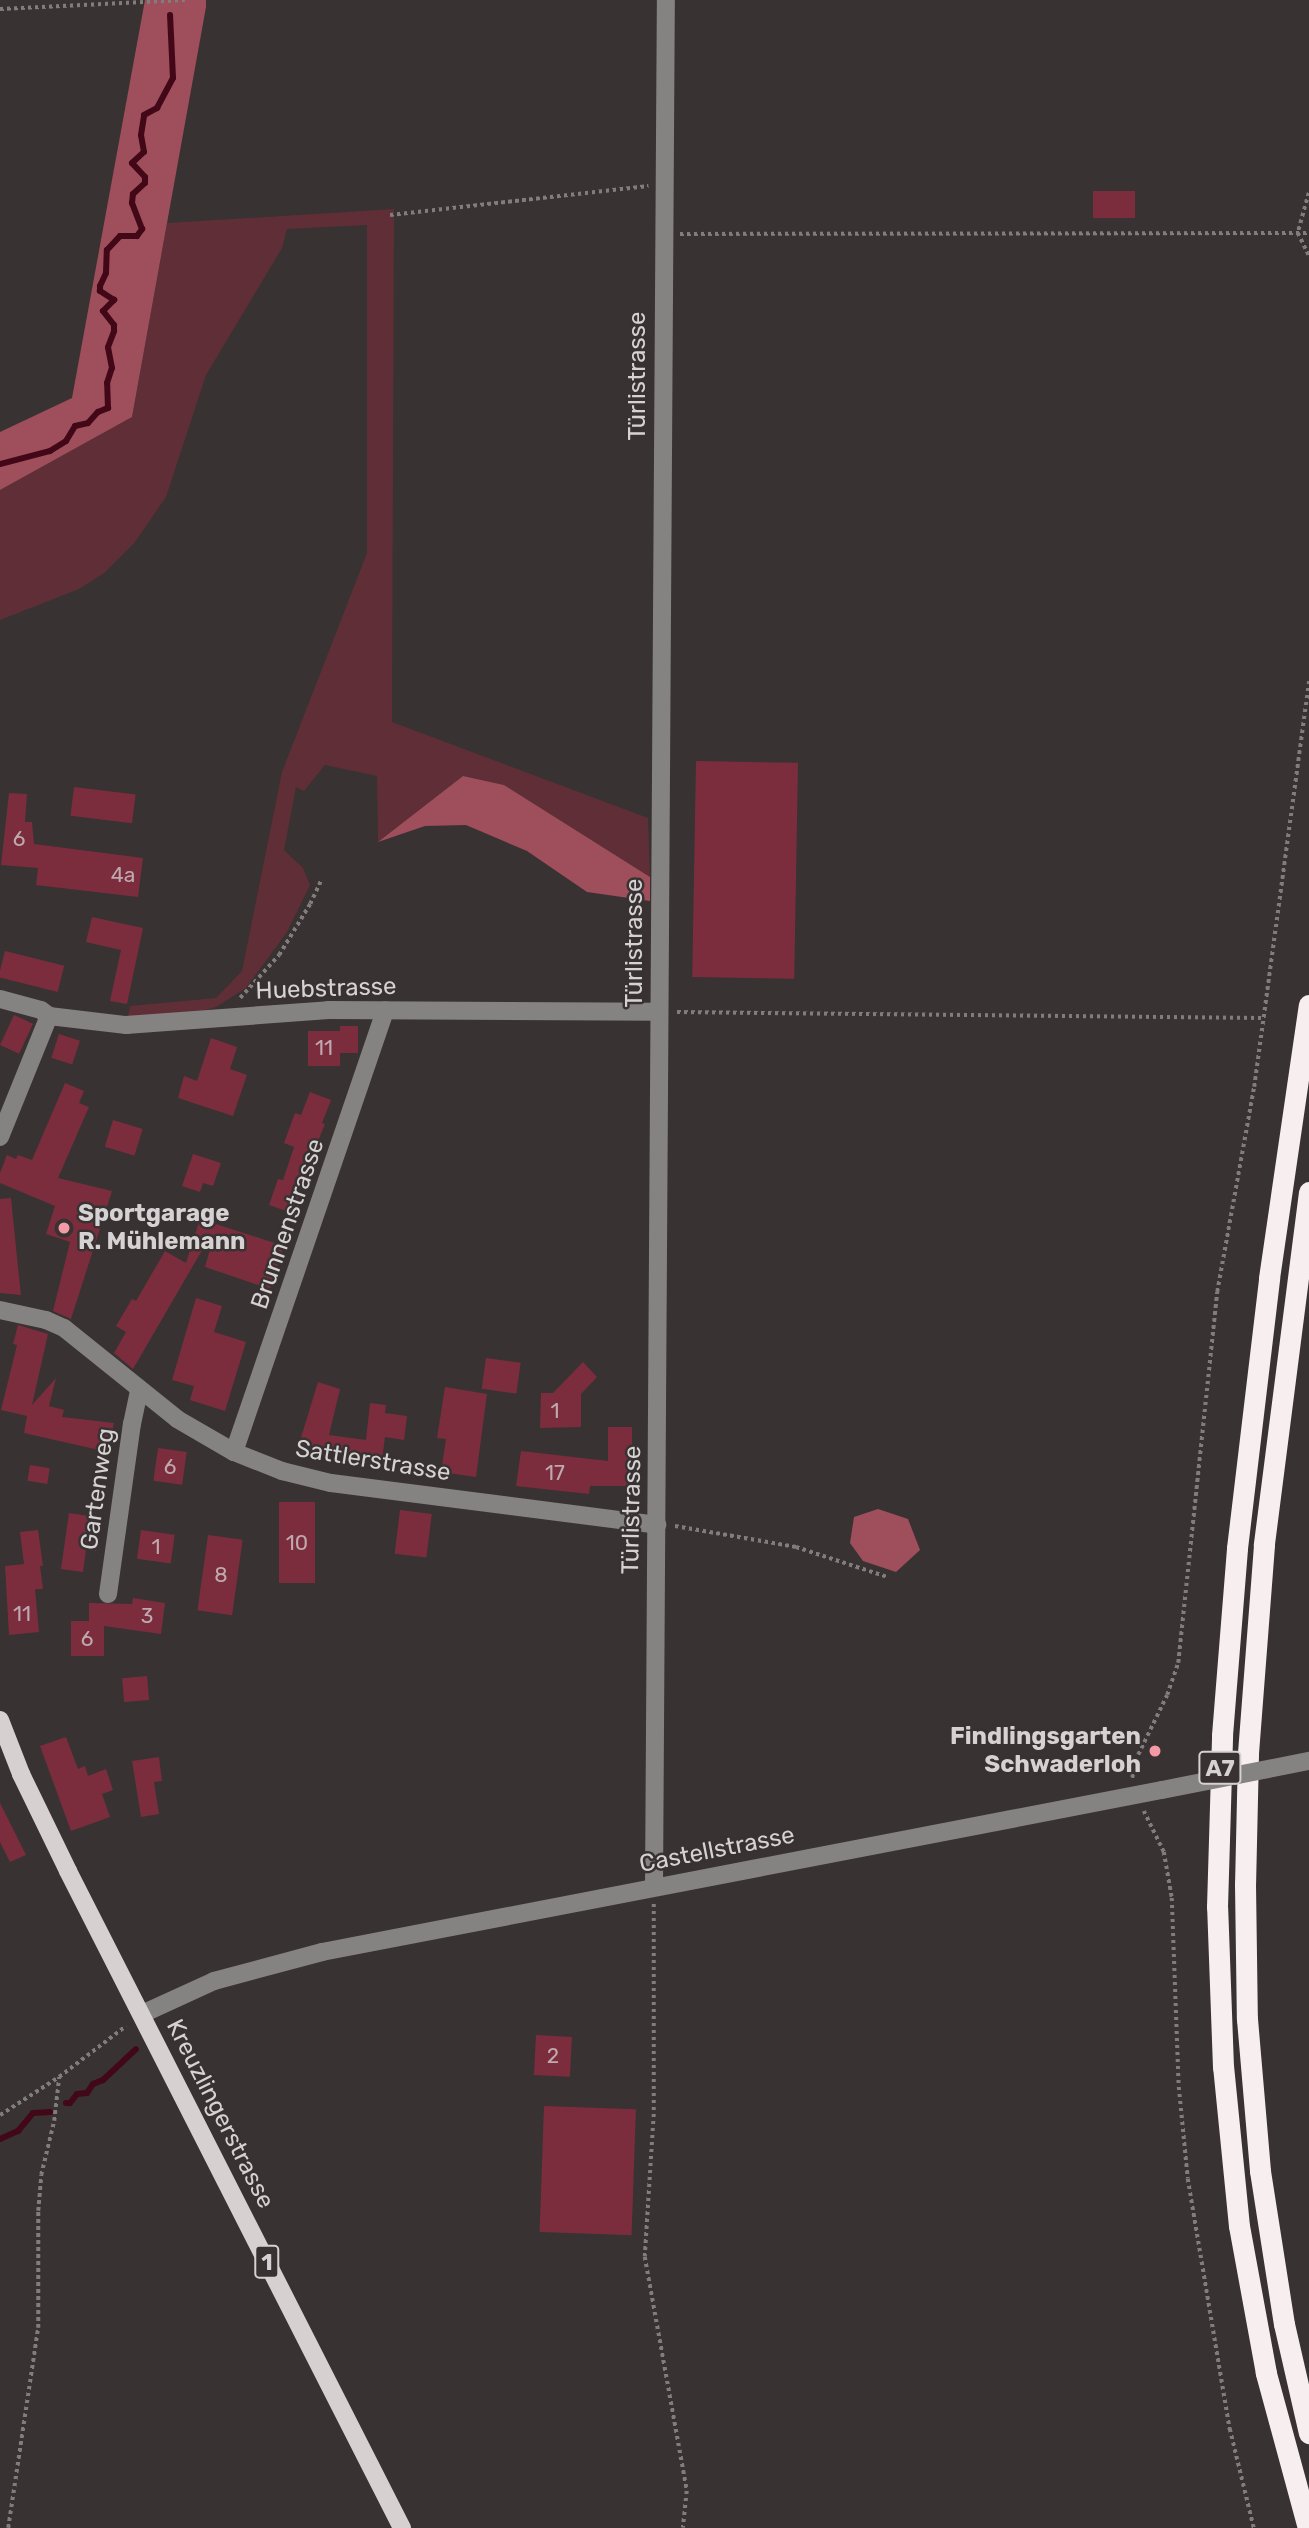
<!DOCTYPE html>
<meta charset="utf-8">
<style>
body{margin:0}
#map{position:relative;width:1309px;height:2528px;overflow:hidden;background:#383232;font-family:Rubik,sans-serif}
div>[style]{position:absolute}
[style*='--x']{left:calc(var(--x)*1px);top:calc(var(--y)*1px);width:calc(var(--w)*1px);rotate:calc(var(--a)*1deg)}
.green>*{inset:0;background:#5f2e36}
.forest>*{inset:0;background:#9f4e5b}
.stream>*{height:6px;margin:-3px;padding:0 3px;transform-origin:3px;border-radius:3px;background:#420818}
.building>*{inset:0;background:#7b2d3d;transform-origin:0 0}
.path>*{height:3.5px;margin-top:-1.75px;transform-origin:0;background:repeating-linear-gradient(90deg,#827d7d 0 3.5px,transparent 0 7px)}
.minor>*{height:18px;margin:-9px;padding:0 9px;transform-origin:9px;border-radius:9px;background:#858282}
.major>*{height:18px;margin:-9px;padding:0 9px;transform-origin:9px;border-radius:9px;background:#d6d0d0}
.highway>*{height:21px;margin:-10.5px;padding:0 10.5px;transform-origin:10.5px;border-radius:10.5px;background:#f7eeef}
.minor-bridge>*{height:18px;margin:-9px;padding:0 9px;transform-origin:9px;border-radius:9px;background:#858282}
.dots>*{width:19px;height:19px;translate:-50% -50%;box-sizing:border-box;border:4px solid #383232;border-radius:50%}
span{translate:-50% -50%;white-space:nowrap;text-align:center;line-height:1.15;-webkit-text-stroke:5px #383232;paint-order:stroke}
.number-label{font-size:21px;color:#bfa9ae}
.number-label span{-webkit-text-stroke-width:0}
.shield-label span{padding:2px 5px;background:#383232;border:2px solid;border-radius:5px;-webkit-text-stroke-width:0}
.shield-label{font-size:23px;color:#d6d2d3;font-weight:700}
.street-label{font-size:24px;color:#d6d2d3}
.poi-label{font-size:24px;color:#d6d2d3;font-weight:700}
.left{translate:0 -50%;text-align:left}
.right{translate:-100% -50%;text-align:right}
</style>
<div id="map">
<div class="green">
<i style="clip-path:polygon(394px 209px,392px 722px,648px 818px,650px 877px,504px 785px,463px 776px,378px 842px,377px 776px,325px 765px,304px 791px,296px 787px,284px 850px,303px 868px,310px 885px,287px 932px,246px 988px,216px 1007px,181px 1017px,128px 1016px,130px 1006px,216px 998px,242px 971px,282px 772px,367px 553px,367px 225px,287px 229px,282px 248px,206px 375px,166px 497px,135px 542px,104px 573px,79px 589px,0 620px,0 490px,132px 417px,167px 223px)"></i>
</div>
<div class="forest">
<i style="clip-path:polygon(145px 0,206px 0,206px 7px,132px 417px,0 490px,0 432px,72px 398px)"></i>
<i style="clip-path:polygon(463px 776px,504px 785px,650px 877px,650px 901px,587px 892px,527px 851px,466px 825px,425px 826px,378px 842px)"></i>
<i style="clip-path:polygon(878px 1509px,908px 1519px,920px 1550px,896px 1572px,863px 1561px,850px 1543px,854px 1517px)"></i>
</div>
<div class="stream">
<i style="--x:0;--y:464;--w:52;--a:-14.6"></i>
<i style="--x:50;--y:451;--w:19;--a:-32"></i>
<i style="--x:66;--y:441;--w:17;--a:-59"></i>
<i style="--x:75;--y:426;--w:13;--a:-13"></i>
<i style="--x:88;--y:423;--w:15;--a:-48"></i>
<i style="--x:98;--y:412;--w:11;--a:-22"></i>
<i style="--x:108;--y:408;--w:25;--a:-92"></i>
<i style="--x:107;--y:383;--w:16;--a:-72"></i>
<i style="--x:112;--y:368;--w:21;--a:-101"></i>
<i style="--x:108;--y:347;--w:17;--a:-69"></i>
<i style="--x:114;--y:331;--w:6;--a:-90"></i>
<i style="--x:114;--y:325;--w:18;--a:-128"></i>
<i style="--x:103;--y:311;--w:16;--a:-45"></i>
<i style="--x:114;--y:300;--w:17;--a:-147"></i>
<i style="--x:100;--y:291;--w:5;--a:-90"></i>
<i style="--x:100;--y:286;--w:14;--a:-65"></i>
<i style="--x:106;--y:273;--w:23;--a:-88"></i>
<i style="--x:107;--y:250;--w:19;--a:-47"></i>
<i style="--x:120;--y:236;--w:17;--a:0"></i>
<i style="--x:137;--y:236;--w:9;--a:-54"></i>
<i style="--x:142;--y:229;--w:28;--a:-111"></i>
<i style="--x:132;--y:203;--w:9;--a:-84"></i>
<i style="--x:133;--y:194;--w:16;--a:-43"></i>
<i style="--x:145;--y:183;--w:6;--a:-90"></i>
<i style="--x:145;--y:177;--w:19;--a:-133"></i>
<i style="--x:132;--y:163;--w:16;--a:-43"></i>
<i style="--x:144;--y:152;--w:17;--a:-100"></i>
<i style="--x:141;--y:135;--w:20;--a:-81"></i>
<i style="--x:144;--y:115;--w:15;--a:-28"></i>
<i style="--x:157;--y:108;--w:34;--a:-62"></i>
<i style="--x:173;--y:78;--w:63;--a:-92.7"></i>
<i style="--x:66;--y:2103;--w:4;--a:0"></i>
<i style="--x:70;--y:2103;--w:11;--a:-52"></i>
<i style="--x:77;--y:2094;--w:10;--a:-6"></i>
<i style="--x:87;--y:2093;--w:11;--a:-56"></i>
<i style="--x:93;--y:2084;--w:11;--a:-22"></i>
<i style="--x:103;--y:2080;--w:45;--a:-43.2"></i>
<i style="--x:0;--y:2139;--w:20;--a:-24"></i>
<i style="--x:18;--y:2131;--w:23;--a:-50"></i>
<i style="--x:33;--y:2113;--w:17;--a:-3"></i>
</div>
<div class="building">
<i style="left:1093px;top:191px;width:42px;height:27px"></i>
<i style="left:696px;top:761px;width:102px;height:216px;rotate:1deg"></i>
<i style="left:74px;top:787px;width:62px;height:29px;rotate:7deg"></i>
<i style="clip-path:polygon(9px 793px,27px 794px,25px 822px,32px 822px,34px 844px,143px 858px,138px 897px,36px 885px,38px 868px,1px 865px)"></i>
<i style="clip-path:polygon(92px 917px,143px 928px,127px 1004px,110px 1001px,121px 950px,86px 942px)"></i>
<i style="left:5px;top:951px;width:61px;height:27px;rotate:14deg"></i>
<i style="left:14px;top:1015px;width:21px;height:33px;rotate:25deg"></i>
<i style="clip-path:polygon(340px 1026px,358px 1026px,358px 1053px,340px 1053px,340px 1066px,308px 1066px,308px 1031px,340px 1031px)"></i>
<i style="left:59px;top:1034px;width:22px;height:25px;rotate:18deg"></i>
<i style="clip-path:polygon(211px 1038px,237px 1047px,230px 1069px,247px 1075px,233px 1116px,178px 1098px,184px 1076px,197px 1081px)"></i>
<i style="clip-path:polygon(65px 1083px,84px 1091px,79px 1103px,89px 1107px,58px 1178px,112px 1191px,71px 1319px,53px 1311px,70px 1242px,46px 1234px,55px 1206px,0 1183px,0 1173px,7px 1155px,16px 1159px,18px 1155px,32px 1160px)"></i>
<i style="clip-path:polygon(310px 1092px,331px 1100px,322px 1123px,325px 1124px,299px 1187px,301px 1197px,298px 1198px,292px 1213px,269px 1205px,278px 1179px,283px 1180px,294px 1147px,284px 1143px,295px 1113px,301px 1115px)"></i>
<i style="left:113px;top:1120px;width:31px;height:28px;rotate:17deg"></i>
<i style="clip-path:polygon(193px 1154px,221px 1163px,213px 1186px,203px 1183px,200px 1192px,182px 1186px)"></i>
<i style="clip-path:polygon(11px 1198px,19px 1277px,21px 1295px,0 1293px,0 1199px)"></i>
<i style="clip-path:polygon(200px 1219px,284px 1246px,270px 1289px,205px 1267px,212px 1242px,208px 1240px,133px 1369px,114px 1353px,126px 1332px,116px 1326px,132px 1299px,136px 1301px,165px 1251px,186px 1263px)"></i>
<i style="clip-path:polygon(196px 1298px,222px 1306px,214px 1332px,246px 1342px,225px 1411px,190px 1400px,194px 1386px,172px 1380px)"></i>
<i style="clip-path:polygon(18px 1325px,48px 1334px,32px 1405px,56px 1378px,49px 1406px,64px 1410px,62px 1417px,114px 1423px,108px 1452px,24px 1433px,27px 1416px,1px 1410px,17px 1345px,13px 1344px)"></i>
<i style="left:486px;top:1358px;width:35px;height:31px;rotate:8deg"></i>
<i style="clip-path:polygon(583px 1362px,597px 1377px,581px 1394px,581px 1427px,540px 1428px,541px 1393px,553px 1393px)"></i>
<i style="clip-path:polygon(318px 1382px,340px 1389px,329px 1435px,366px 1440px,370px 1403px,386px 1405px,385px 1413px,407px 1416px,404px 1440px,385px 1437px,382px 1460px,324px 1452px,322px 1461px,296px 1454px)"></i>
<i style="clip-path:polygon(445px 1387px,487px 1394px,476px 1477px,441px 1472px,446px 1439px,437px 1438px)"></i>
<i style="clip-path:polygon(608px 1427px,632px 1427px,632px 1486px,590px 1486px,589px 1494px,516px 1486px,521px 1451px,608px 1461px)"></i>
<i style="left:158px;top:1448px;width:29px;height:33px;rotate:8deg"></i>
<i style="left:30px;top:1465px;width:20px;height:16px;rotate:9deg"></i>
<i style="left:279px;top:1502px;width:36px;height:81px"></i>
<i style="left:400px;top:1510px;width:32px;height:44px;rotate:7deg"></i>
<i style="clip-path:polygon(69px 1513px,101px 1518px,96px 1551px,86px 1550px,83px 1572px,61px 1569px)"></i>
<i style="clip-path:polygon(38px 1530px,43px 1566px,40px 1566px,43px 1589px,35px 1589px,39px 1632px,9px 1635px,5px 1566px,24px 1564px,20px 1532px)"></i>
<i style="left:141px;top:1530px;width:34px;height:29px;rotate:8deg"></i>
<i style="left:208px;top:1535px;width:35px;height:76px;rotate:8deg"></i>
<i style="clip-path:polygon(133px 1598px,165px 1603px,161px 1634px,104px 1626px,104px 1656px,71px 1656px,71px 1621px,89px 1621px,89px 1603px,132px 1604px)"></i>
<i style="left:147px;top:1676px;width:24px;height:25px;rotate:85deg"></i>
<i style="clip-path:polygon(66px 1737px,78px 1769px,85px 1766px,88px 1776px,106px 1769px,113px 1790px,102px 1794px,110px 1817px,71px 1831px,40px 1746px)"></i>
<i style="clip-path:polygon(159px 1757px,162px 1781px,154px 1782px,159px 1814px,141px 1817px,132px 1761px)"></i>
<i style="clip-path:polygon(0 1803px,26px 1855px,10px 1862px,0 1842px)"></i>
<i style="left:536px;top:2035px;width:36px;height:40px;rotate:3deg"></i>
<i style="left:544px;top:2106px;width:92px;height:126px;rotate:2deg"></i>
</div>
<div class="path">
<i style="--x:0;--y:9;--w:185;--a:-2.8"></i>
<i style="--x:1309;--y:193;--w:41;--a:105.4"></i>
<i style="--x:1298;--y:233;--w:25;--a:64"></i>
<i style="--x:390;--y:215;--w:260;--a:-6.4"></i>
<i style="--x:680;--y:234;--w:629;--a:-0.09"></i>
<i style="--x:240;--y:998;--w:58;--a:-47.8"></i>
<i style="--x:279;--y:955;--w:60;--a:-58.7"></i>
<i style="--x:310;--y:904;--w:26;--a:-65"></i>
<i style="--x:677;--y:1012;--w:586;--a:0.59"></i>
<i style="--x:675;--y:1526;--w:123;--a:9.8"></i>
<i style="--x:796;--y:1547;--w:96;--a:18.2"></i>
<i style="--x:1132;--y:1778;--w:17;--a:-80"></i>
<i style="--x:1135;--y:1761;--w:73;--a:-64.1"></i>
<i style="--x:1167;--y:1695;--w:34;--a:-71"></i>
<i style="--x:1178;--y:1663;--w:373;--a:-84"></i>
<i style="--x:1217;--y:1292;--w:208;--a:-79.8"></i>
<i style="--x:1254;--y:1087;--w:413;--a:-82.3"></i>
<i style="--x:1144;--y:1811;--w:46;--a:64"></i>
<i style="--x:1164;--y:1852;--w:47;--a:80.1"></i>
<i style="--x:1172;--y:1898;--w:189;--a:87.9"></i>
<i style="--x:1179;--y:2087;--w:92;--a:84.4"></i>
<i style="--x:1188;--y:2179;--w:254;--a:80.5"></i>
<i style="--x:1230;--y:2429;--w:102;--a:76.4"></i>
<i style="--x:654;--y:1904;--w:210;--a:90"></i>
<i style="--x:654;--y:2114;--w:143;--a:93.6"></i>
<i style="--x:645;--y:2257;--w:238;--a:79.8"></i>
<i style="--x:687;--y:2491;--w:37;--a:96"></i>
<i style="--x:0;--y:2115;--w:70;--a:-32.8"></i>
<i style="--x:59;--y:2077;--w:84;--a:-37.3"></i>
<i style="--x:8;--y:2528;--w:202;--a:-81.5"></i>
<i style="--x:38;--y:2328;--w:117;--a:-90"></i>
<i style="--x:38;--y:2211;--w:36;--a:-85"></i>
<i style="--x:41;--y:2175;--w:56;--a:-76.5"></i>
<i style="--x:54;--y:2121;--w:44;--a:-83.5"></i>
</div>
<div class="minor">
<i style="--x:0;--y:999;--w:42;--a:15"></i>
<i style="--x:41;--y:1010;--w:10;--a:37"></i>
<i style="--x:49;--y:1016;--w:78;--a:6.7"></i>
<i style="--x:126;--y:1025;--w:203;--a:-4.2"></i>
<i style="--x:328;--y:1010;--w:331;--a:0.3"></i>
<i style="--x:0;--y:1137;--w:131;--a:-68"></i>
<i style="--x:0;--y:1310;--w:47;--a:12.3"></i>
<i style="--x:46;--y:1320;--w:20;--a:24"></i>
<i style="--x:64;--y:1328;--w:145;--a:38.8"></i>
<i style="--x:177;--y:1419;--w:66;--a:30.1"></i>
<i style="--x:234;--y:1452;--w:52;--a:21.6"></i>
<i style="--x:282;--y:1471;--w:50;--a:13.8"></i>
<i style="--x:331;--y:1483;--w:329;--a:7.3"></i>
<i style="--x:234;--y:1452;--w:467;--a:-71.1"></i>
<i style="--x:108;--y:1594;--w:172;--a:-82"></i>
<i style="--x:132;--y:1424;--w:33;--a:-78"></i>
<i style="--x:654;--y:1887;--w:1887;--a:-89.64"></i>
<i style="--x:142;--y:2014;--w:79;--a:-24.6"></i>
<i style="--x:214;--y:1981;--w:112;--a:-15"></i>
<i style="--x:322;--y:1952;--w:855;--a:-10.92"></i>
</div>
<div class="major">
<i style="--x:0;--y:1720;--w:58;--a:68.7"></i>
<i style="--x:21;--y:1774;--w:108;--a:64.1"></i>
<i style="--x:68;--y:1871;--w:737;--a:63.05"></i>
</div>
<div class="highway">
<i style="--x:1309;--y:1192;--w:356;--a:97.3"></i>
<i style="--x:1264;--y:1545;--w:210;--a:94.4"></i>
<i style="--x:1248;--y:1754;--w:130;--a:91.3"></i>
<i style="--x:1245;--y:1884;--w:135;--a:89.2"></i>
<i style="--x:1247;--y:2019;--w:153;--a:85.1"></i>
<i style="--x:1260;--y:2171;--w:155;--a:81.1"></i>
<i style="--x:1284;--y:2324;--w:112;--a:77.1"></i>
<i style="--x:1308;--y:2528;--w:161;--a:-105.2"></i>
<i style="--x:1266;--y:2373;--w:149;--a:-100.4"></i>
<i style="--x:1239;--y:2226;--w:160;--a:-95.7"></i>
<i style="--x:1223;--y:2067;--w:160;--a:-92.1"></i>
<i style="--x:1217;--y:1907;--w:172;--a:-88.3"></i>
<i style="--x:1222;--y:1735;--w:188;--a:-85.4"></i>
<i style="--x:1237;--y:1548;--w:272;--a:-83.2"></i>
<i style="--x:1269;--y:1278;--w:276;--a:-81.7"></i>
</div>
<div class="minor-bridge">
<i style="--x:1162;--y:1790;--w:150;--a:-11.2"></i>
</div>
<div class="dots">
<i style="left:64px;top:1228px;background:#f49aa6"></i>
<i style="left:1155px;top:1751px;background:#f49aa6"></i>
</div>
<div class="number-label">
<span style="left:19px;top:839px">6</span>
<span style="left:123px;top:875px">4a</span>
<span style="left:324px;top:1048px">11</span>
<span style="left:555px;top:1411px">1</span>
<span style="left:170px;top:1467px">6</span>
<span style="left:555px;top:1473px">17</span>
<span style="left:297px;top:1543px">10</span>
<span style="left:156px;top:1547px">1</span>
<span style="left:221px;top:1575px">8</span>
<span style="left:22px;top:1614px">11</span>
<span style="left:147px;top:1616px">3</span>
<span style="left:87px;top:1639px">6</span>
<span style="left:553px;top:2056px">2</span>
</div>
<div class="shield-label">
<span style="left:1220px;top:1768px">A7</span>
<span style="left:267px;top:2262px">1</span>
</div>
<div class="street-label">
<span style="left:638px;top:376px;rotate:-90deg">Türlistrasse</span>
<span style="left:635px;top:943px;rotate:-90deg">Türlistrasse</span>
<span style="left:326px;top:989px;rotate:-2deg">Huebstrasse</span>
<span style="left:288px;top:1224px;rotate:-71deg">Brunnenstrasse</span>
<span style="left:373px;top:1461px;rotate:9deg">Sattlerstrasse</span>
<span style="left:98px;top:1489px;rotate:-82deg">Gartenweg</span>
<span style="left:632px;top:1510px;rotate:-89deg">Türlistrasse</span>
<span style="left:717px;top:1850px;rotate:-11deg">Castellstrasse</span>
<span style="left:220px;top:2114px;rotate:63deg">Kreuzlingerstrasse</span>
</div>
<div class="poi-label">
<span class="left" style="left:78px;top:1228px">Sportgarage<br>R. Mühlemann</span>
<span class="right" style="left:1141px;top:1751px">Findlingsgarten<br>Schwaderloh</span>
</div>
</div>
